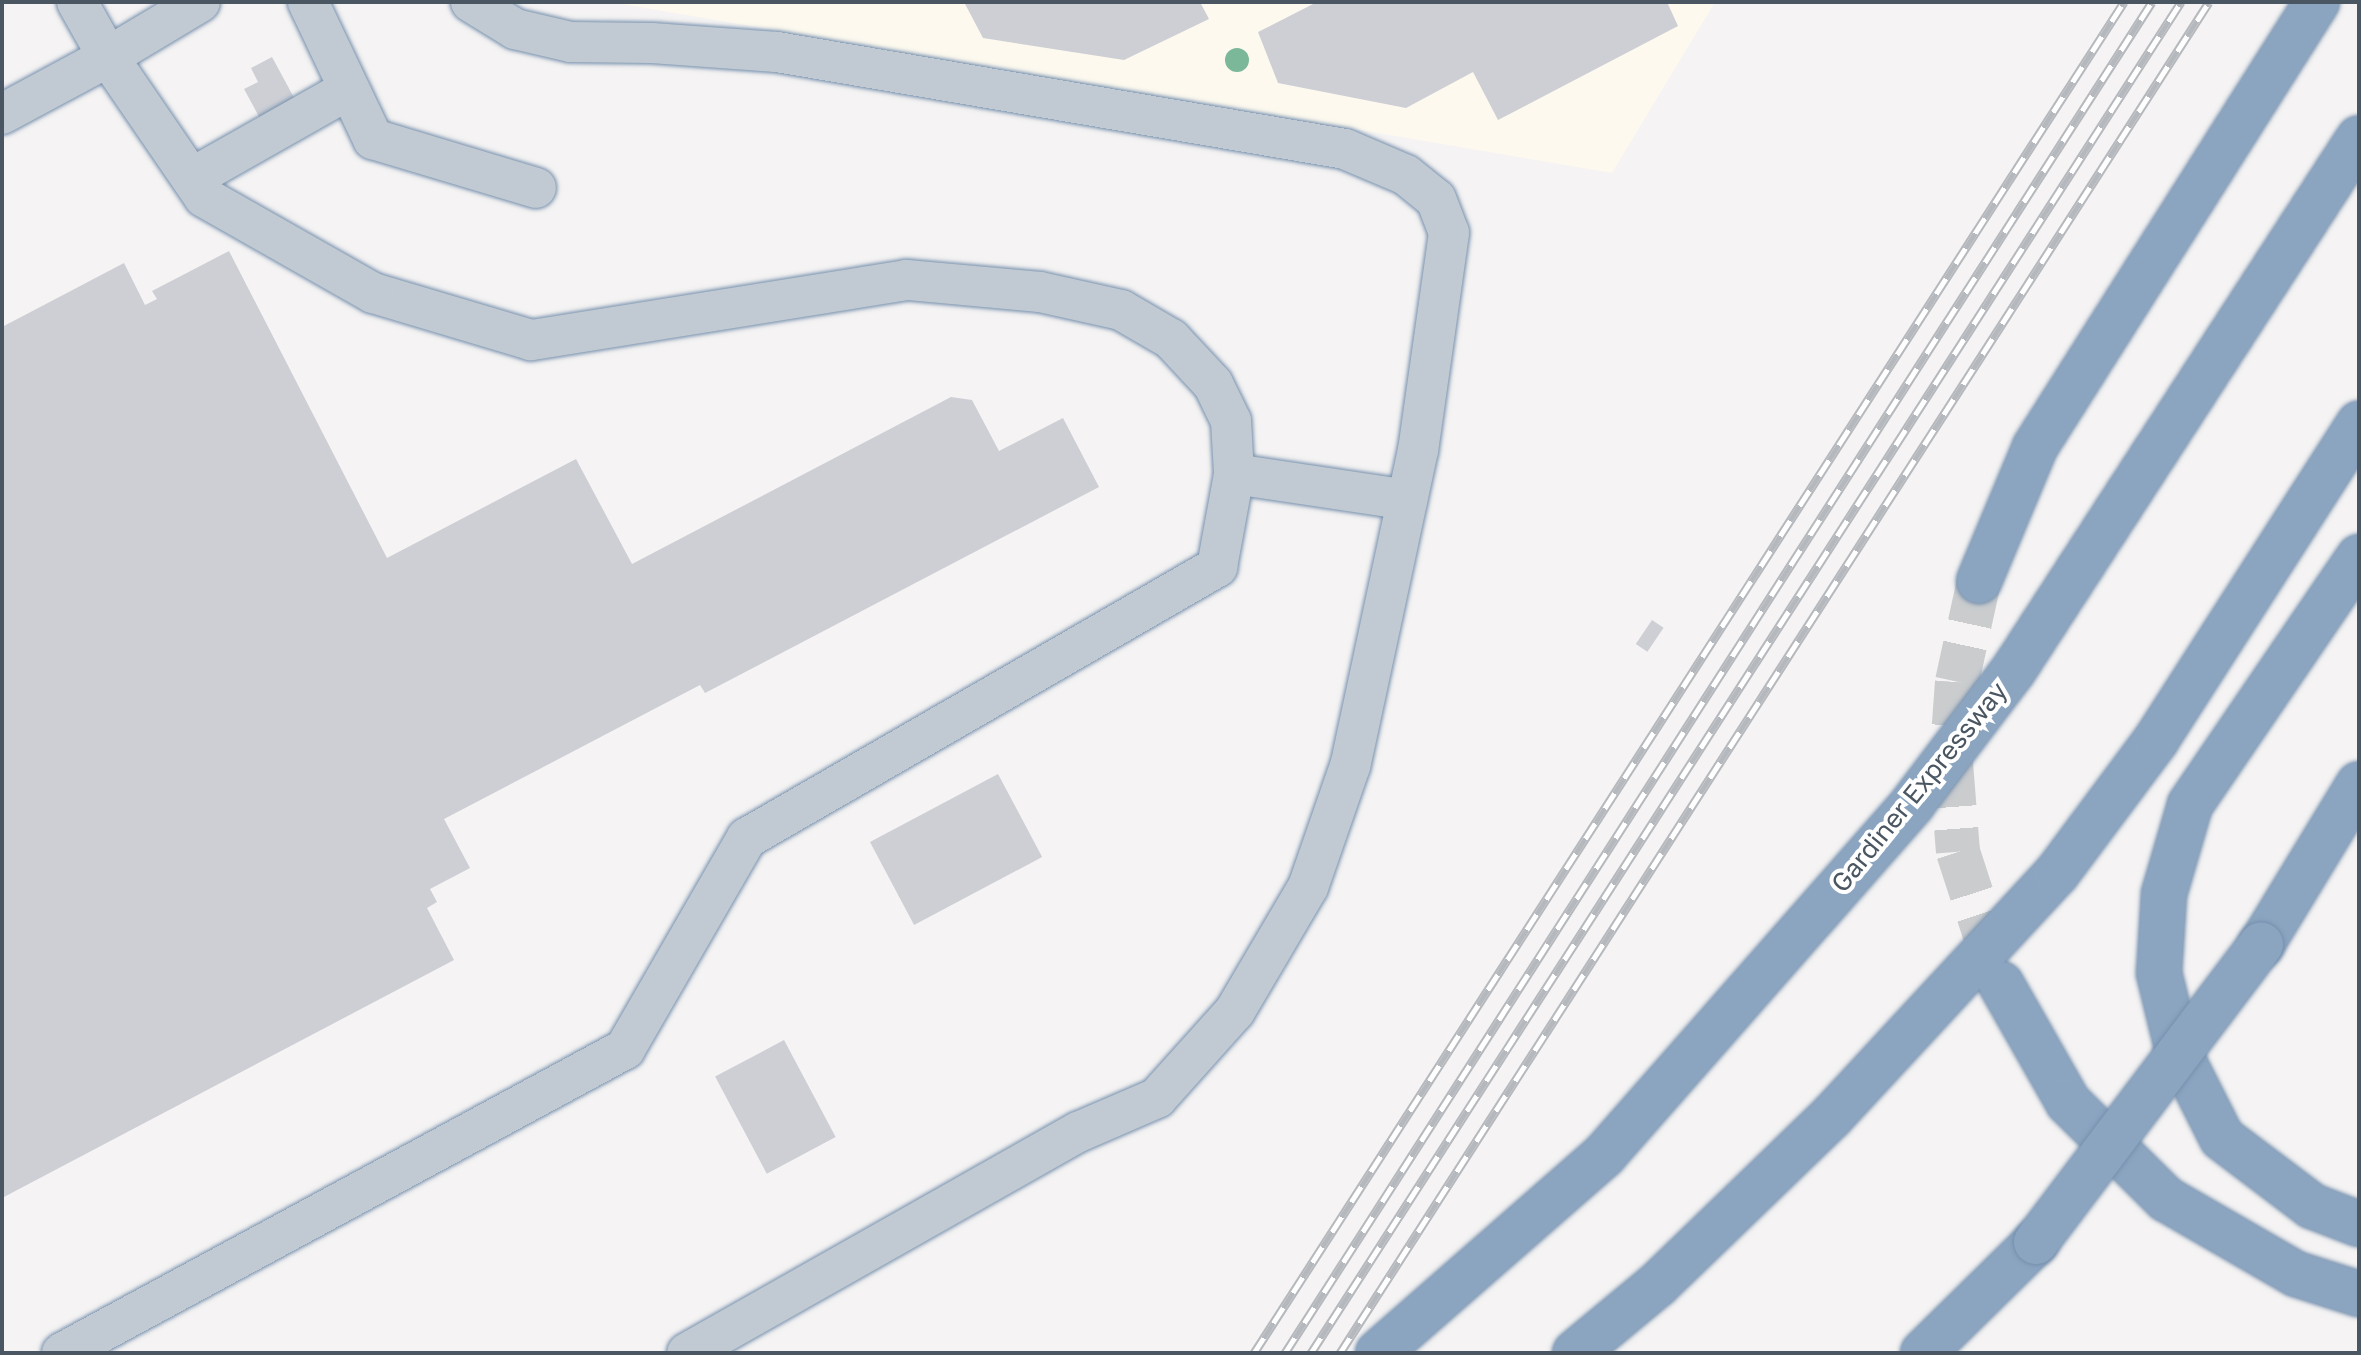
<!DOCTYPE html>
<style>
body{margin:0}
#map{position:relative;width:2361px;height:1355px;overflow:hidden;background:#f5f3f3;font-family:"Golos Text",sans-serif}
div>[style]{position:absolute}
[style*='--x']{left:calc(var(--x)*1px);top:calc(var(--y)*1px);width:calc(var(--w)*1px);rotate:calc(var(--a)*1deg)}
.commercial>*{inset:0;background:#fdf9ef}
.building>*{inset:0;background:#cdcfd5;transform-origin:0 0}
.highway-tunnel>*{height:44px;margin-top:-22px;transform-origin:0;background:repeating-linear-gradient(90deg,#caccce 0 44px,transparent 0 66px)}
.roads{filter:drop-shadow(0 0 2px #7690ad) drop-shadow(0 0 2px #7690ad)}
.minor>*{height:40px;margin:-20px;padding:0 20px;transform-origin:20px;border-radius:20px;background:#c1cad2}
.highway>*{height:44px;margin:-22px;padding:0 22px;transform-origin:22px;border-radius:22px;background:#8ba5c1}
.rail>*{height:9px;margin-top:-4.5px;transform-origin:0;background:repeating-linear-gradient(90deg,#fff 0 18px,#b5b8bd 0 36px);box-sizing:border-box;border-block:2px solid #b5b8bd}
.bridges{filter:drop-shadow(0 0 2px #7690ad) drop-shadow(0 0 2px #7690ad)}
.highway-bridge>*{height:44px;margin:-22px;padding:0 22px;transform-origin:22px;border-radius:22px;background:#8ba5c1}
.trees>*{width:24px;height:24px;margin:-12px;border-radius:50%;background:#7bb799}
span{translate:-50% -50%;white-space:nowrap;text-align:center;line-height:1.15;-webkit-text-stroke:8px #fff;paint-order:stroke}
.street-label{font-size:26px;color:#4a5661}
.frame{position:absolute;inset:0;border:4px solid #4a5661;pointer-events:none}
</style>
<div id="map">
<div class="commercial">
<i style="clip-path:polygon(610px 2px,1715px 2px,1612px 173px)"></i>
</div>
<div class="building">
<i style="clip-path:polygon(964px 2px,1200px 2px,1209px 19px,1124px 60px,983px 38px)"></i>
<i style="clip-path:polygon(1317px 2px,1667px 2px,1678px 26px,1498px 120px,1473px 72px,1406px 108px,1278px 83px,1258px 32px)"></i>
<i style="clip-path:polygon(272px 57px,298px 105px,263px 124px,244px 89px,258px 82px,251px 68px)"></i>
<i style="clip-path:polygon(229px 251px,387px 558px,576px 459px,632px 564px,951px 397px,972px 400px,999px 451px,1063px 418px,1099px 487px,705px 693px,700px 685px,444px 819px,470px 868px,430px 889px,437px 902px,427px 908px,454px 960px,2px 1198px,2px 327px,124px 263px,145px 305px,157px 299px,152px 291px)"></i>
<i style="left:1652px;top:620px;width:14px;height:29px;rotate:34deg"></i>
<i style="left:998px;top:774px;width:94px;height:145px;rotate:62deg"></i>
<i style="left:784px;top:1040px;width:110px;height:78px;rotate:62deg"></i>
</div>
<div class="highway-tunnel">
<i style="--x:1979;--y:581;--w:103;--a:102.3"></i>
<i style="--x:1957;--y:682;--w:81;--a:94.2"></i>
<i style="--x:1951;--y:763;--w:89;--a:85.5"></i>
<i style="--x:1958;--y:852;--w:136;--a:72"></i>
</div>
<div class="roads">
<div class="minor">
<i style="--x:308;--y:2;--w:152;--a:64.6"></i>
<i style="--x:373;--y:139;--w:170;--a:16.7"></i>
<i style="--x:471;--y:2;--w:52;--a:31.5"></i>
<i style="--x:515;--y:29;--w:57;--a:13.1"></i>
<i style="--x:571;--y:42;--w:81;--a:0.7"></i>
<i style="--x:652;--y:43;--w:125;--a:4.1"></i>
<i style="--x:777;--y:52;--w:576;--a:9.69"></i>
<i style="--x:1345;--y:149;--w:66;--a:23.1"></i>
<i style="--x:1406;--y:175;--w:38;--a:39"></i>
<i style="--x:1436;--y:199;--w:36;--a:69"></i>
<i style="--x:1449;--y:233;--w:219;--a:98.1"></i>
<i style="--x:1418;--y:450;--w:323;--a:102.1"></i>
<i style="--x:1350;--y:766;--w:128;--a:109.1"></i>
<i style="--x:1308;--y:887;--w:144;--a:120.5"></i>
<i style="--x:1235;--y:1011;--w:117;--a:131.9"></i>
<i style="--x:1157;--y:1098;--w:86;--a:156.7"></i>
<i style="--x:1078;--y:1132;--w:449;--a:150.5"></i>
<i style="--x:2;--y:114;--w:120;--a:-28.3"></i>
<i style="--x:108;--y:57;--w:63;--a:-119.4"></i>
<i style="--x:192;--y:178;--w:180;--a:-29.5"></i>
<i style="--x:1234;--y:474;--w:175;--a:8.5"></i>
<i style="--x:62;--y:1353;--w:640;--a:-28.37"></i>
<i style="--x:625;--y:1049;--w:244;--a:-60"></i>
<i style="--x:747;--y:838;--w:543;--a:-29.97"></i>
<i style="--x:1217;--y:567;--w:95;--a:-79.6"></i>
<i style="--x:1234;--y:474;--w:53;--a:-93.2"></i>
<i style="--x:1231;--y:421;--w:41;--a:-115.9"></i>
<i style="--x:1213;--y:384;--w:62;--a:-133"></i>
<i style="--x:1171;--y:339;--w:58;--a:-149.9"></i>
<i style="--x:1121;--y:310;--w:83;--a:-167.5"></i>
<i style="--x:1040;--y:292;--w:134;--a:-174.8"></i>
<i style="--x:907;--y:280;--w:381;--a:170.9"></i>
<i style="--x:531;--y:340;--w:165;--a:-163.4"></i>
<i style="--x:373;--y:293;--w:194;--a:-150.4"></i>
<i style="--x:204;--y:197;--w:170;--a:-124.4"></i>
<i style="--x:108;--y:57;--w:107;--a:-30.9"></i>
</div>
<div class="highway">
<i style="--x:2359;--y:557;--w:300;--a:124.3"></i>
<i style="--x:2190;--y:805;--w:93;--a:106.3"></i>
<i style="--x:2164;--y:894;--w:79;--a:93.6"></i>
<i style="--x:2159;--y:973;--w:80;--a:76.3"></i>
<i style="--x:2178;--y:1051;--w:97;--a:63.2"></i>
<i style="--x:2222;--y:1138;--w:113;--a:37.1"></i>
<i style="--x:2312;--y:1206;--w:50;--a:21"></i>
<i style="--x:1979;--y:581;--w:145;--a:-67.3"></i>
<i style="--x:2035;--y:447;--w:527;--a:-57.64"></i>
<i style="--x:2261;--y:945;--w:188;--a:-58.7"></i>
<i style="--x:2001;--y:984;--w:136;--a:60.4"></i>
<i style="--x:2068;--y:1102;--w:138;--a:44.7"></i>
<i style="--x:2166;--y:1199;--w:150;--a:30"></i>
<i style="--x:2296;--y:1274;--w:66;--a:17.6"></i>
<i style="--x:1378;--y:1353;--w:302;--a:-41.2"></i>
<i style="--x:1605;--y:1154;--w:467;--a:-48.7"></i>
<i style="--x:1913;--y:803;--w:166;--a:-52.9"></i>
<i style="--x:2013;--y:671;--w:635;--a:-57.01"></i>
<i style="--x:1575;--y:1353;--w:107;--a:-39.7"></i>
<i style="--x:1657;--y:1285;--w:242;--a:-44"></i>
<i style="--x:1831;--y:1117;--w:333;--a:-47.2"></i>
<i style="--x:2057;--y:873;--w:166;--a:-53.3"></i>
<i style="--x:2156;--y:740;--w:376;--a:-57.3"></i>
<i style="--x:1923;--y:1353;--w:158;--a:-44.5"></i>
</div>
</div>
<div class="rail">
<i style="--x:1254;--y:1353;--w:1607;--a:-57.22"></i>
<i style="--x:1285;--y:1353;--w:1605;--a:-57.31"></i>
<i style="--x:1311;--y:1353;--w:1607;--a:-57.22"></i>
<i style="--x:1340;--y:1353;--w:1606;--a:-57.25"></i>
</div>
<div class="bridges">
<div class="highway-bridge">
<i style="--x:2036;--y:1242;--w:373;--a:-52.9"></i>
</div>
</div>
<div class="trees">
<i style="left:1237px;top:60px"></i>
</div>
<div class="street-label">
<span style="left:1919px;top:787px;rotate:-51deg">Gardiner Expressway</span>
</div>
<div class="frame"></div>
</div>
